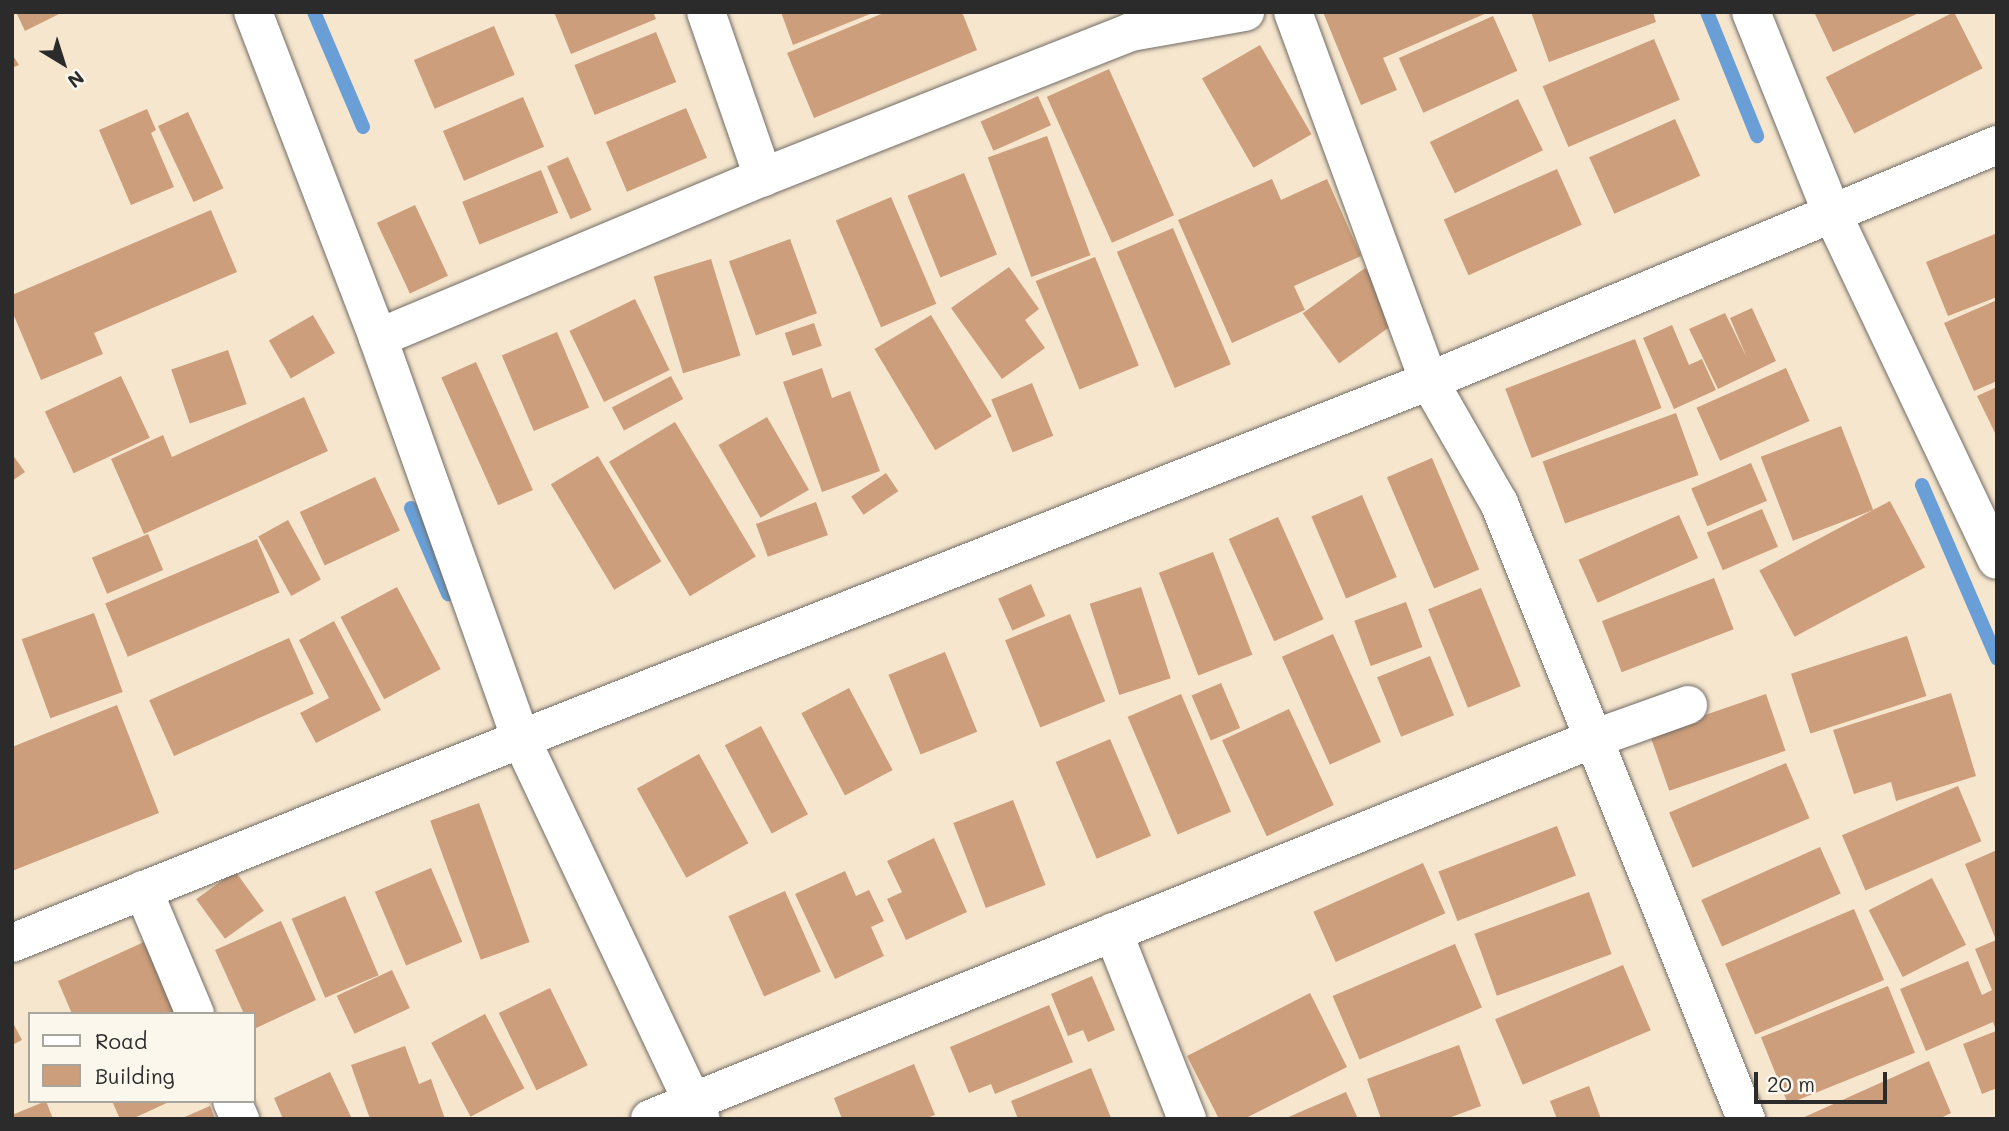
<!DOCTYPE html>
<style>
body{margin:0}
#map{position:relative;width:2009px;height:1131px;overflow:hidden;background:#f6e6ce;font-family:Mali,sans-serif}
div>[style]{position:absolute}
[style*='--x']{left:calc(var(--x)*1px);top:calc(var(--y)*1px);width:calc(var(--w)*1px);rotate:calc(var(--a)*1deg)}
.stream>*{height:14px;margin:-7px;padding:0 7px;transform-origin:7px;border-radius:7px;background:#699fd6}
.building>*{inset:0;background:#cd9e7b;transform-origin:0 0}
.roads{filter:drop-shadow(0 0 2px #726c64) drop-shadow(0 0 2px #726c64)}
.minor>*{height:38px;margin:-19px;padding:0 19px;transform-origin:19px;border-radius:19px;background:#fff}
span{translate:-50% -50%;white-space:nowrap;text-align:center;line-height:1.15;-webkit-text-stroke:6px #fbf7ec;paint-order:stroke}
.frame{position:absolute;inset:0;border:14px solid #2b2b2b;pointer-events:none}
.legend{position:absolute;left:28px;top:1012px;width:228px;height:91px;box-sizing:border-box;background:#fbf7ec;border:2px solid #a8a59f;margin:0;padding:9px 12px;list-style:none;font-size:21px;color:#2b2b2b}
.legend li{display:flex;align-items:center;gap:14px;height:35px}
.legend b{width:35px;border:2px solid #a8a59f}
.north{position:absolute;left:28px;top:28px;width:70px;height:70px;-webkit-text-stroke:5px #fbf7ec;paint-order:stroke;rotate:142deg;font-size:19px;font-weight:700;line-height:28px;text-align:center;color:#2b2b2b}
.north::after{content:'';display:block;margin:auto;width:24px;height:32px;background:#2b2b2b;clip-path:polygon(50% 0,100% 100%,50% 72%,0 100%)}
.scale{position:absolute;left:1754px;top:1072px;width:133px;height:32px;box-sizing:border-box;border:4px solid #2b2b2b;border-top:0;padding-left:9px;font-size:21px;line-height:24px;white-space:nowrap;color:#2b2b2b;-webkit-text-stroke:5px #fbf7ec;paint-order:stroke}
</style>
<div id="map">
<div class="stream">
<i style="--x:314;--y:12;--w:125;--a:66.9"></i>
<i style="--x:1707;--y:12;--w:134;--a:68"></i>
<i style="--x:1922;--y:485;--w:189;--a:66.6"></i>
<i style="--x:411;--y:508;--w:94;--a:66.7"></i>
</div>
<div class="building">
<i style="clip-path:polygon(16px 12px,63px 12px,25px 31px)"></i>
<i style="clip-path:polygon(554px 12px,653px 12px,656px 19px,571px 54px)"></i>
<i style="clip-path:polygon(781px 12px,875px 12px,793px 45px)"></i>
<i style="clip-path:polygon(886px 12px,962px 12px,977px 50px,814px 118px,787px 53px)"></i>
<i style="clip-path:polygon(1323px 12px,1489px 12px,1383px 58px,1397px 90px,1361px 105px)"></i>
<i style="clip-path:polygon(1531px 12px,1653px 12px,1656px 22px,1549px 62px)"></i>
<i style="clip-path:polygon(1814px 12px,1921px 12px,1833px 52px)"></i>
<i style="left:1954px;top:12px;width:63px;height:144px;rotate:63deg"></i>
<i style="left:1493px;top:16px;width:60px;height:103px;rotate:66deg"></i>
<i style="left:494px;top:26px;width:53px;height:87px;rotate:67deg"></i>
<i style="left:656px;top:32px;width:54px;height:88px;rotate:68deg"></i>
<i style="left:1654px;top:39px;width:66px;height:121px;rotate:67deg"></i>
<i style="left:1260px;top:45px;width:103px;height:67px;rotate:60deg"></i>
<i style="clip-path:polygon(12px 54px,19px 65px,12px 68px)"></i>
<i style="left:1109px;top:69px;width:160px;height:68px;rotate:66deg"></i>
<i style="left:1038px;top:96px;width:32px;height:63px;rotate:66deg"></i>
<i style="left:523px;top:97px;width:54px;height:87px;rotate:67deg"></i>
<i style="left:1518px;top:99px;width:57px;height:98px;rotate:64deg"></i>
<i style="left:686px;top:108px;width:54px;height:87px;rotate:67deg"></i>
<i style="clip-path:polygon(147px 109px,156px 130px,151px 133px,174px 187px,131px 205px,99px 130px)"></i>
<i style="left:188px;top:112px;width:84px;height:33px;rotate:65deg"></i>
<i style="left:1675px;top:119px;width:62px;height:94px;rotate:66deg"></i>
<i style="left:1047px;top:136px;width:127px;height:63px;rotate:70deg"></i>
<i style="left:568px;top:157px;width:58px;height:23px;rotate:66deg"></i>
<i style="left:1557px;top:169px;width:61px;height:124px;rotate:66deg"></i>
<i style="left:541px;top:170px;width:46px;height:85px;rotate:68deg"></i>
<i style="left:964px;top:173px;width:88px;height:61px;rotate:68deg"></i>
<i style="clip-path:polygon(1272px 179px,1281px 200px,1327px 179px,1361px 256px,1294px 286px,1305px 310px,1232px 343px,1178px 220px)"></i>
<i style="left:891px;top:197px;width:116px;height:60px;rotate:67deg"></i>
<i style="left:415px;top:205px;width:78px;height:42px;rotate:65deg"></i>
<i style="clip-path:polygon(211px 210px,237px 272px,94px 333px,103px 354px,41px 380px,12px 311px,12px 295px)"></i>
<i style="left:1173px;top:228px;width:148px;height:61px;rotate:67deg"></i>
<i style="clip-path:polygon(1995px 234px,1997px 297px,1948px 316px,1926px 262px)"></i>
<i style="left:790px;top:239px;width:79px;height:65px;rotate:70deg"></i>
<i style="left:1095px;top:257px;width:117px;height:64px;rotate:68deg"></i>
<i style="left:711px;top:259px;width:101px;height:60px;rotate:73deg"></i>
<i style="clip-path:polygon(1009px 267px,1039px 309px,1025px 320px,1045px 348px,1002px 379px,951px 308px)"></i>
<i style="left:1365px;top:268px;width:62px;height:77px;rotate:54deg"></i>
<i style="left:635px;top:299px;width:79px;height:73px;rotate:64deg"></i>
<i style="clip-path:polygon(1997px 300px,1997px 381px,1974px 391px,1944px 323px)"></i>
<i style="clip-path:polygon(1752px 308px,1776px 361px,1718px 389px,1689px 329px,1725px 313px,1747px 358px,1730px 318px)"></i>
<i style="left:313px;top:315px;width:44px;height:51px;rotate:60deg"></i>
<i style="left:931px;top:315px;width:118px;height:66px;rotate:59deg"></i>
<i style="left:814px;top:323px;width:24px;height:31px;rotate:71deg"></i>
<i style="clip-path:polygon(1672px 325px,1689px 365px,1702px 359px,1716px 390px,1674px 409px,1643px 338px)"></i>
<i style="left:557px;top:332px;width:82px;height:60px;rotate:67deg"></i>
<i style="left:1635px;top:339px;width:74px;height:139px;rotate:69deg"></i>
<i style="left:228px;top:350px;width:57px;height:60px;rotate:71deg"></i>
<i style="left:476px;top:362px;width:140px;height:38px;rotate:66deg"></i>
<i style="clip-path:polygon(822px 368px,832px 398px,850px 391px,880px 471px,822px 492px,783px 382px)"></i>
<i style="left:1786px;top:368px;width:58px;height:98px;rotate:66deg"></i>
<i style="left:121px;top:376px;width:68px;height:84px;rotate:65deg"></i>
<i style="left:671px;top:376px;width:26px;height:67px;rotate:62deg"></i>
<i style="left:1032px;top:383px;width:57px;height:44px;rotate:68deg"></i>
<i style="clip-path:polygon(1997px 387px,1997px 437px,1977px 396px)"></i>
<i style="clip-path:polygon(304px 397px,328px 451px,144px 534px,111px 459px,163px 435px,172px 457px)"></i>
<i style="left:1676px;top:413px;width:66px;height:142px;rotate:70deg"></i>
<i style="left:767px;top:417px;width:84px;height:56px;rotate:60deg"></i>
<i style="left:675px;top:422px;width:157px;height:77px;rotate:59deg"></i>
<i style="left:1841px;top:426px;width:90px;height:86px;rotate:69deg"></i>
<i style="clip-path:polygon(12px 454px,25px 472px,12px 481px)"></i>
<i style="left:598px;top:456px;width:123px;height:55px;rotate:59deg"></i>
<i style="left:1432px;top:458px;width:121px;height:49px;rotate:67deg"></i>
<i style="left:1751px;top:463px;width:41px;height:65px;rotate:67deg"></i>
<i style="left:886px;top:473px;width:22px;height:42px;rotate:56deg"></i>
<i style="left:375px;top:477px;width:59px;height:83px;rotate:65deg"></i>
<i style="left:1362px;top:495px;width:89px;height:55px;rotate:67deg"></i>
<i style="left:1890px;top:501px;width:75px;height:148px;rotate:62deg"></i>
<i style="left:816px;top:502px;width:35px;height:64px;rotate:70deg"></i>
<i style="left:1762px;top:509px;width:41px;height:60px;rotate:67deg"></i>
<i style="left:1679px;top:515px;width:47px;height:110px;rotate:66deg"></i>
<i style="left:1278px;top:517px;width:112px;height:54px;rotate:66deg"></i>
<i style="left:288px;top:520px;width:68px;height:34px;rotate:61deg"></i>
<i style="left:148px;top:534px;width:39px;height:61px;rotate:67deg"></i>
<i style="left:257px;top:539px;width:58px;height:165px;rotate:67deg"></i>
<i style="left:1213px;top:552px;width:110px;height:58px;rotate:69deg"></i>
<i style="left:1714px;top:578px;width:55px;height:120px;rotate:69deg"></i>
<i style="left:1031px;top:584px;width:35px;height:36px;rotate:66deg"></i>
<i style="left:397px;top:587px;width:93px;height:64px;rotate:62deg"></i>
<i style="left:1141px;top:587px;width:96px;height:54px;rotate:72deg"></i>
<i style="left:1481px;top:588px;width:106px;height:57px;rotate:68deg"></i>
<i style="left:1406px;top:602px;width:48px;height:55px;rotate:70deg"></i>
<i style="left:94px;top:613px;width:84px;height:77px;rotate:70deg"></i>
<i style="left:1070px;top:614px;width:94px;height:70px;rotate:68deg"></i>
<i style="clip-path:polygon(334px 621px,381px 710px,316px 743px,300px 713px,329px 698px,299px 640px)"></i>
<i style="left:1333px;top:634px;width:118px;height:56px;rotate:66deg"></i>
<i style="left:1907px;top:636px;width:63px;height:122px;rotate:72deg"></i>
<i style="left:289px;top:638px;width:61px;height:153px;rotate:66deg"></i>
<i style="left:945px;top:652px;width:86px;height:61px;rotate:68deg"></i>
<i style="left:1430px;top:656px;width:64px;height:57px;rotate:68deg"></i>
<i style="left:1221px;top:683px;width:49px;height:32px;rotate:67deg"></i>
<i style="left:849px;top:688px;width:93px;height:54px;rotate:62deg"></i>
<i style="clip-path:polygon(1951px 693px,1976px 776px,1896px 801px,1891px 782px,1854px 794px,1833px 730px)"></i>
<i style="left:1181px;top:694px;width:128px;height:58px;rotate:67deg"></i>
<i style="left:1766px;top:694px;width:60px;height:123px;rotate:71deg"></i>
<i style="clip-path:polygon(117px 705px,159px 813px,12px 871px,12px 747px)"></i>
<i style="left:1289px;top:709px;width:106px;height:74px;rotate:65deg"></i>
<i style="left:761px;top:726px;width:100px;height:41px;rotate:62deg"></i>
<i style="left:1110px;top:739px;width:105px;height:59px;rotate:67deg"></i>
<i style="left:699px;top:754px;width:102px;height:71px;rotate:61deg"></i>
<i style="left:1786px;top:763px;width:60px;height:127px;rotate:67deg"></i>
<i style="left:1958px;top:786px;width:60px;height:126px;rotate:67deg"></i>
<i style="left:1013px;top:800px;width:91px;height:64px;rotate:69deg"></i>
<i style="left:479px;top:803px;width:148px;height:52px;rotate:70deg"></i>
<i style="left:1557px;top:826px;width:53px;height:127px;rotate:69deg"></i>
<i style="clip-path:polygon(934px 838px,967px 912px,906px 940px,887px 899px,902px 892px,887px 861px)"></i>
<i style="left:1820px;top:847px;width:51px;height:130px;rotate:66deg"></i>
<i style="clip-path:polygon(1997px 850px,1997px 1088px,1982px 1094px,1963px 1044px,1996px 1031px,1993px 1022px,1926px 1051px,1900px 989px,1968px 961px,1982px 995px,1992px 990px,1975px 949px,1996px 940px,1965px 864px)"></i>
<i style="left:1423px;top:863px;width:55px;height:120px;rotate:66deg"></i>
<i style="left:431px;top:868px;width:80px;height:61px;rotate:67deg"></i>
<i style="left:235px;top:871px;width:49px;height:48px;rotate:54deg"></i>
<i style="clip-path:polygon(845px 871px,856px 896px,869px 890px,884px 921px,871px 927px,884px 956px,835px 979px,795px 894px)"></i>
<i style="left:1932px;top:878px;width:75px;height:71px;rotate:63deg"></i>
<i style="left:785px;top:891px;width:88px;height:62px;rotate:66deg"></i>
<i style="left:1589px;top:892px;width:66px;height:122px;rotate:70deg"></i>
<i style="left:345px;top:896px;width:86px;height:58px;rotate:67deg"></i>
<i style="left:1854px;top:909px;width:77px;height:140px;rotate:67deg"></i>
<i style="clip-path:polygon(281px 921px,316px 1000px,254px 1029px,254px 1014px,244px 1014px,215px 950px)"></i>
<i style="clip-path:polygon(144px 942px,176px 1014px,72px 1014px,58px 981px)"></i>
<i style="left:1455px;top:944px;width:69px;height:133px;rotate:67deg"></i>
<i style="left:1623px;top:965px;width:71px;height:139px;rotate:67deg"></i>
<i style="left:392px;top:970px;width:42px;height:61px;rotate:65deg"></i>
<i style="clip-path:polygon(1092px 976px,1115px 1030px,1088px 1042px,1083px 1030px,1068px 1036px,1051px 994px)"></i>
<i style="left:1888px;top:986px;width:72px;height:137px;rotate:68deg"></i>
<i style="left:550px;top:988px;width:86px;height:57px;rotate:64deg"></i>
<i style="clip-path:polygon(1310px 993px,1347px 1067px,1244px 1119px,1219px 1119px,1187px 1056px)"></i>
<i style="clip-path:polygon(1049px 1005px,1073px 1062px,995px 1094px,991px 1084px,969px 1093px,950px 1047px)"></i>
<i style="left:485px;top:1014px;width:84px;height:61px;rotate:62deg"></i>
<i style="clip-path:polygon(12px 1021px,22px 1040px,12px 1045px)"></i>
<i style="clip-path:polygon(1459px 1045px,1481px 1106px,1446px 1119px,1381px 1119px,1367px 1079px)"></i>
<i style="clip-path:polygon(405px 1046px,419px 1084px,431px 1079px,445px 1119px,370px 1119px,351px 1065px)"></i>
<i style="clip-path:polygon(1929px 1061px,1951px 1113px,1939px 1119px,1800px 1119px)"></i>
<i style="clip-path:polygon(914px 1064px,935px 1115px,924px 1119px,842px 1119px,834px 1098px)"></i>
<i style="clip-path:polygon(1091px 1068px,1111px 1118px,1018px 1119px,1011px 1101px)"></i>
<i style="clip-path:polygon(330px 1072px,352px 1119px,283px 1119px,274px 1098px)"></i>
<i style="clip-path:polygon(1589px 1086px,1601px 1119px,1557px 1119px,1550px 1101px)"></i>
<i style="clip-path:polygon(1346px 1092px,1358px 1119px,1284px 1119px)"></i>
<i style="clip-path:polygon(46px 1101px,53px 1119px,12px 1119px,12px 1115px)"></i>
<i style="clip-path:polygon(112px 1101px,171px 1101px,132px 1119px,120px 1119px)"></i>
<i style="clip-path:polygon(210px 1106px,215px 1119px,180px 1119px)"></i>
</div>
<div class="roads">
<div class="minor">
<i style="--x:253;--y:12;--w:349;--a:69"></i>
<i style="--x:378;--y:338;--w:426;--a:70.4"></i>
<i style="--x:521;--y:739;--w:420;--a:64.7"></i>
<i style="--x:706;--y:12;--w:175;--a:70.9"></i>
<i style="--x:1293;--y:12;--w:393;--a:69.8"></i>
<i style="--x:1429;--y:381;--w:141;--a:60.2"></i>
<i style="--x:1499;--y:503;--w:664;--a:68.15"></i>
<i style="--x:1751;--y:12;--w:214;--a:68.1"></i>
<i style="--x:1831;--y:211;--w:386;--a:64.6"></i>
<i style="--x:378;--y:338;--w:417;--a:-22.7"></i>
<i style="--x:763;--y:177;--w:396;--a:-21.5"></i>
<i style="--x:1131;--y:32;--w:116;--a:-10"></i>
<i style="--x:143;--y:890;--w:134;--a:67.2"></i>
<i style="--x:1113;--y:932;--w:201;--a:68.4"></i>
<i style="--x:12;--y:943;--w:548;--a:-21.84"></i>
<i style="--x:521;--y:739;--w:976;--a:-21.52"></i>
<i style="--x:1429;--y:381;--w:615;--a:-22.56"></i>
<i style="--x:232;--y:1101;--w:20;--a:66"></i>
<i style="--x:650;--y:1119;--w:1017;--a:-21.95"></i>
<i style="--x:1593;--y:739;--w:101;--a:-19.7"></i>
</div>
</div>
<div class="frame"></div>
<ul class="legend">
<li><b style="height:9px;background:#fff"></b>Road</li>
<li><b style="height:19px;background:#cd9e7b"></b>Building</li>
</ul>
<div class="north">N</div>
<div class="scale">20 m</div>
</div>
